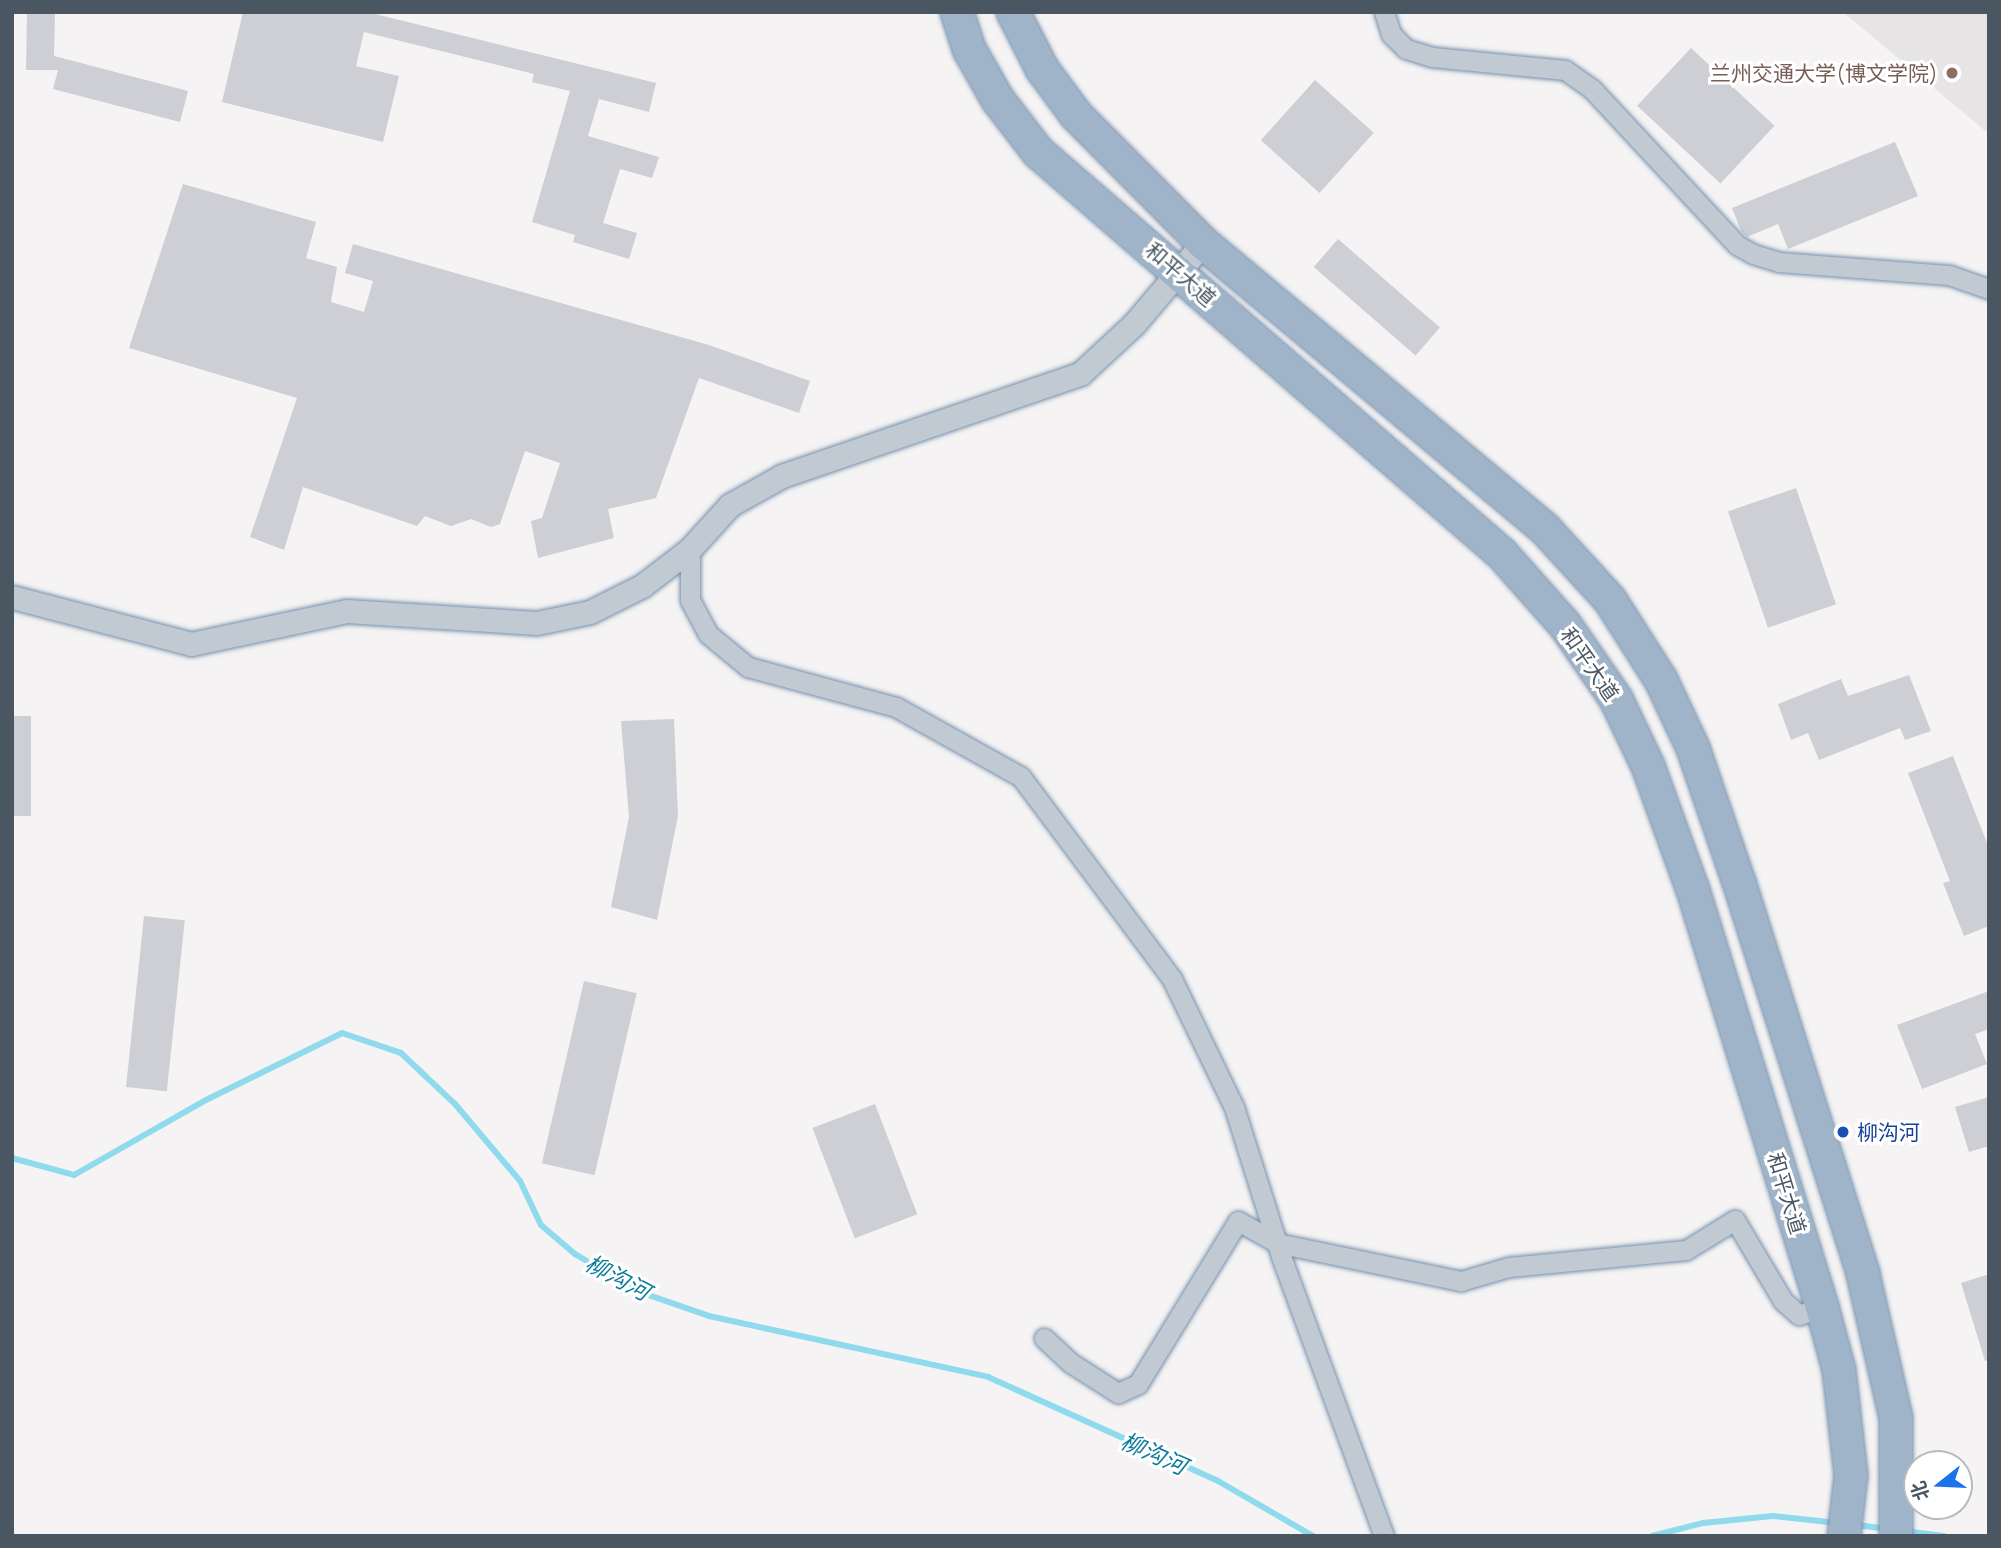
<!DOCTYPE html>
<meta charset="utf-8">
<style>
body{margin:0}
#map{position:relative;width:2001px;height:1548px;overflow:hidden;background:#f5f3f3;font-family:Manrope,"Noto Sans SC",sans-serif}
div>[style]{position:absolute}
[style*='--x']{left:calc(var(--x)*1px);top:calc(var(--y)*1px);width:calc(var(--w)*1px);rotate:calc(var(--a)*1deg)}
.education>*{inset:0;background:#e6e4e5}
.stream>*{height:6px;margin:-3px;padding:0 3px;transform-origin:3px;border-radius:3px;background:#90daee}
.building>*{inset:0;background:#cdcfd5;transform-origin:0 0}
.roads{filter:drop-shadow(0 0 2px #7690ad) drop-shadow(0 0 2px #7690ad)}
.minor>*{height:19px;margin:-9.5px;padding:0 9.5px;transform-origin:9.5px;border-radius:9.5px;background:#c1cad2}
.tertiary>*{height:23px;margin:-11.5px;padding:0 11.5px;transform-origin:11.5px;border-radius:11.5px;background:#c1cad2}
.trunk>*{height:32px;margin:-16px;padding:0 16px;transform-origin:16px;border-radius:16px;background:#9fb4c9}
.dots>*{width:19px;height:19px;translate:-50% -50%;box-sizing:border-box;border:4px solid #fff;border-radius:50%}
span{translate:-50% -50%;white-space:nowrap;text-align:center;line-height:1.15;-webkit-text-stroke:6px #fff;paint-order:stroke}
.education-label{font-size:21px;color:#785e54}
.right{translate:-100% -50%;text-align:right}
.street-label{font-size:21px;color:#4a5661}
.transit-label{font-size:21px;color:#164399}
.left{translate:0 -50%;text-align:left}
.water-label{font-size:23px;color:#0c7c9b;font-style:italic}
.frame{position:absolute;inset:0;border:14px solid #4a5661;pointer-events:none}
.north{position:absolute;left:1903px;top:1450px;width:70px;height:70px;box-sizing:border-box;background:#fff;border:2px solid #b7bbc0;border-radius:50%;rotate:252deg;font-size:19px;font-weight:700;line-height:28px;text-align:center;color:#4a5661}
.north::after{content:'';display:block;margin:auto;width:24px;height:32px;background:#1a73e8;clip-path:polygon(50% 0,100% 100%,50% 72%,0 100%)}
</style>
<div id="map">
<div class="education">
<i style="clip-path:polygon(1843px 12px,1989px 12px,1989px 134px)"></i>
</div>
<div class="stream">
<i style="--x:12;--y:1158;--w:64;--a:15.3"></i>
<i style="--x:74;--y:1175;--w:154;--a:-29.6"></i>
<i style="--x:208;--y:1099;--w:149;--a:-26.2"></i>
<i style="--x:342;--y:1033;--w:62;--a:18.7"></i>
<i style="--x:401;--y:1053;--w:74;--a:43.4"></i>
<i style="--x:455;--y:1104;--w:101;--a:49.8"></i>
<i style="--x:520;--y:1181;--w:49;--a:64.5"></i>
<i style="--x:541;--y:1225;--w:45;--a:40.5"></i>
<i style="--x:575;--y:1254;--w:72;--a:30.8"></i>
<i style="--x:637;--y:1291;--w:76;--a:19.1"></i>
<i style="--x:709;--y:1316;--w:286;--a:12.3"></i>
<i style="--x:988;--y:1377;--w:252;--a:24.3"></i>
<i style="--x:1218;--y:1481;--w:110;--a:30.1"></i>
<i style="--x:1856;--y:1525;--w:31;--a:7"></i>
<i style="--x:1904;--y:1531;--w:40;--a:7.1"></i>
<i style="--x:1652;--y:1536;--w:53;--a:-14.3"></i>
<i style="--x:1703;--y:1523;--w:70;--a:-5.7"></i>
<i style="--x:1773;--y:1516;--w:65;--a:6.1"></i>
</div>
<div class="building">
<i style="clip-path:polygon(27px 12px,55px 12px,54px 56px,188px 91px,180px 122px,53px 89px,58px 70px,26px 70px)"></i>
<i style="clip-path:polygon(243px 12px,367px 12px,656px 83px,649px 112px,599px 99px,588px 136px,659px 157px,652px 178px,620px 169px,603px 223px,637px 233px,629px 259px,573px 242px,575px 235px,532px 222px,570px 91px,532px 82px,534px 74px,364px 32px,356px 66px,399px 76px,383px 142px,222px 102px)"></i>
<i style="left:1691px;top:48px;width:114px;height:79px;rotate:43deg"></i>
<i style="left:1315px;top:80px;width:79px;height:81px;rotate:42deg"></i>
<i style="clip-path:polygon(1895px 142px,1918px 196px,1788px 249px,1778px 224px,1747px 237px,1741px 231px,1732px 208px)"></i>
<i style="clip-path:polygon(183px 184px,316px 222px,306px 258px,337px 267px,331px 302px,364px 312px,373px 281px,345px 273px,353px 244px,709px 345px,810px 381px,799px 413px,699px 378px,656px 498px,608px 509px,614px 538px,538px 558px,531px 521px,542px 518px,560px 463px,525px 451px,500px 524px,491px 527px,471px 519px,451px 526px,425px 516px,417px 526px,303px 487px,284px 550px,250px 537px,297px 398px,129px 348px)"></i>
<i style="left:1338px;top:239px;width:135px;height:37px;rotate:41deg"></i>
<i style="left:1796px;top:488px;width:123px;height:72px;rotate:71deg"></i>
<i style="clip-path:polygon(1909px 675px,1931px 731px,1905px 740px,1900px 728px,1819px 760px,1808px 733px,1791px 740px,1778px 704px,1841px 679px,1848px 696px)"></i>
<i style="left:12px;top:716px;width:19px;height:100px"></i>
<i style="clip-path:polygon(674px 719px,678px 816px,657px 920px,611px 907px,629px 817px,621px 721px)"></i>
<i style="clip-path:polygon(1953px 756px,1989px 848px,1989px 926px,1964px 936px,1943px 883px,1950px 881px,1908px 773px)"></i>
<i style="left:144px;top:916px;width:41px;height:172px;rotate:6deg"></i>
<i style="left:584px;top:981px;width:54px;height:187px;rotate:13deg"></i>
<i style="clip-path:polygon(1989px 991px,1989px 1029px,1975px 1034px,1987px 1064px,1922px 1089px,1897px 1025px)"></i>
<i style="clip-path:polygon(1989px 1097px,1989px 1146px,1969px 1152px,1955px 1107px)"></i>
<i style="left:875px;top:1104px;width:118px;height:67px;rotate:69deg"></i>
<i style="clip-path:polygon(1989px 1274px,1989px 1360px,1985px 1361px,1961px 1283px)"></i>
</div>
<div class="roads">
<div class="minor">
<i style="--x:1384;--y:12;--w:23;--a:72"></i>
<i style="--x:1391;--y:34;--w:21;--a:45"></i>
<i style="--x:1406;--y:49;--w:27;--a:17"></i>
<i style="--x:1432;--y:57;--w:134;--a:5.6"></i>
<i style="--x:1565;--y:70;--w:33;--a:35"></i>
<i style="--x:1592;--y:89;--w:213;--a:47.1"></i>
<i style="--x:1737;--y:245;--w:18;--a:29"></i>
<i style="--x:1753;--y:254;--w:27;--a:17"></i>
<i style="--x:1779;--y:262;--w:170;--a:4.4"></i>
<i style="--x:1949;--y:275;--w:42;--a:19.3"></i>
<i style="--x:690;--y:549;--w:51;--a:90"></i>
<i style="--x:690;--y:600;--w:38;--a:62"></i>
<i style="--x:708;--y:634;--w:52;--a:39.5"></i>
<i style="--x:748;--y:667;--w:153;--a:15.1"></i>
<i style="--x:896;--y:707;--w:143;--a:29.2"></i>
<i style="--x:1021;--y:777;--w:252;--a:53.2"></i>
<i style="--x:1172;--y:979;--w:142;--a:64.2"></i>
<i style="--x:1234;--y:1107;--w:159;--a:72.5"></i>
<i style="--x:1282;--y:1259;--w:295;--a:69.8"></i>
<i style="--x:1044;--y:1338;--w:37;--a:43"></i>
<i style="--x:1071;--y:1363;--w:56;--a:32.6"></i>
<i style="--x:1118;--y:1393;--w:22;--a:-24"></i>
<i style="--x:1138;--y:1384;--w:191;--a:-58.5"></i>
<i style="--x:1238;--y:1221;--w:45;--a:29.4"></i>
<i style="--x:1277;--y:1243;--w:188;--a:11.7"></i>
<i style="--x:1461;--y:1281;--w:50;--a:-16.3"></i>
<i style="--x:1509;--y:1267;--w:178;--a:-5.5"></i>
<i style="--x:1686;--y:1250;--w:57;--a:-31.5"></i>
<i style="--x:1735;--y:1220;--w:94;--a:59.3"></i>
<i style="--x:1783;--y:1301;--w:21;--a:41"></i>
<i style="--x:1799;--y:1315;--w:24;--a:-19"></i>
</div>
<div class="tertiary">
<i style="--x:12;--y:597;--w:185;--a:14.7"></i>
<i style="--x:191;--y:644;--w:158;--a:-12"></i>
<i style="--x:346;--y:611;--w:191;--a:3.6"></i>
<i style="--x:537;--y:623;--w:54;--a:-11.7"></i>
<i style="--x:590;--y:612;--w:58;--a:-26.6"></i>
<i style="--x:642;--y:586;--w:61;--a:-37.6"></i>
<i style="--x:690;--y:549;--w:59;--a:-47.7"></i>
<i style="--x:730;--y:505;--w:60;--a:-29.1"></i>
<i style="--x:782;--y:476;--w:315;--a:-18.9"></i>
<i style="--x:1080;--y:374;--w:74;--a:-42.8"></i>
<i style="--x:1134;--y:324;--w:106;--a:-49.6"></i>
</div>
<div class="trunk">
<i style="--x:957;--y:12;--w:39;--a:72"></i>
<i style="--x:969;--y:49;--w:59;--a:60.4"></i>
<i style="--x:998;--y:100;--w:66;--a:52.4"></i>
<i style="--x:1038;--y:152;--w:614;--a:40.9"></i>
<i style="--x:1502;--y:554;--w:95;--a:48.4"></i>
<i style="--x:1565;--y:625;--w:90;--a:55.4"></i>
<i style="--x:1616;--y:699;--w:74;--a:64.5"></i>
<i style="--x:1648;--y:766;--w:132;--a:70.1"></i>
<i style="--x:1693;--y:890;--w:436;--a:72.8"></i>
<i style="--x:1822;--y:1307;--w:65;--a:74.9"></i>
<i style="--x:1839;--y:1370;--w:106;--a:83.5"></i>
<i style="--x:1851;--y:1475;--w:61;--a:96.5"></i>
<i style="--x:1013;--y:12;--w:64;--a:63"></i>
<i style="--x:1042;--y:69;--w:57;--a:53.5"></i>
<i style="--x:1076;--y:115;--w:180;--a:45.2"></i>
<i style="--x:1203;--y:243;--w:446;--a:39.9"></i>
<i style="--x:1545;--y:529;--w:96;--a:47.5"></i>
<i style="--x:1610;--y:600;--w:95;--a:57.5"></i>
<i style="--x:1661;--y:680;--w:75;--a:64.8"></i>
<i style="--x:1693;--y:748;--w:142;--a:71.1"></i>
<i style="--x:1739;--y:882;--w:411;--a:72.4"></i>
<i style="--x:1863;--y:1274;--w:148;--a:77.1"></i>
<i style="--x:1896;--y:1418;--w:118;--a:90"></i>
</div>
</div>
<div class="dots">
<i style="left:1952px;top:73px;background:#8d6e63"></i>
<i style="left:1843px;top:1132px;background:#1a4fb4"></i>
</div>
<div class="education-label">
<span class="right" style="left:1938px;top:73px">兰州交通大学(博文学院)</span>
</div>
<div class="street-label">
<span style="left:1181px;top:274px;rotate:41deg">和平大道</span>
<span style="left:1590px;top:664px;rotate:55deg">和平大道</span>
<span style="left:1787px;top:1193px;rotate:73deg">和平大道</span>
</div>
<div class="transit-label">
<span class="left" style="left:1857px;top:1132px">柳沟河</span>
</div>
<div class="water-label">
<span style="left:618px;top:1277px;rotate:28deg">柳沟河</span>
<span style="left:1154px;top:1453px;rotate:24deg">柳沟河</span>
</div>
<div class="frame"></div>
<div class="north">北</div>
</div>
